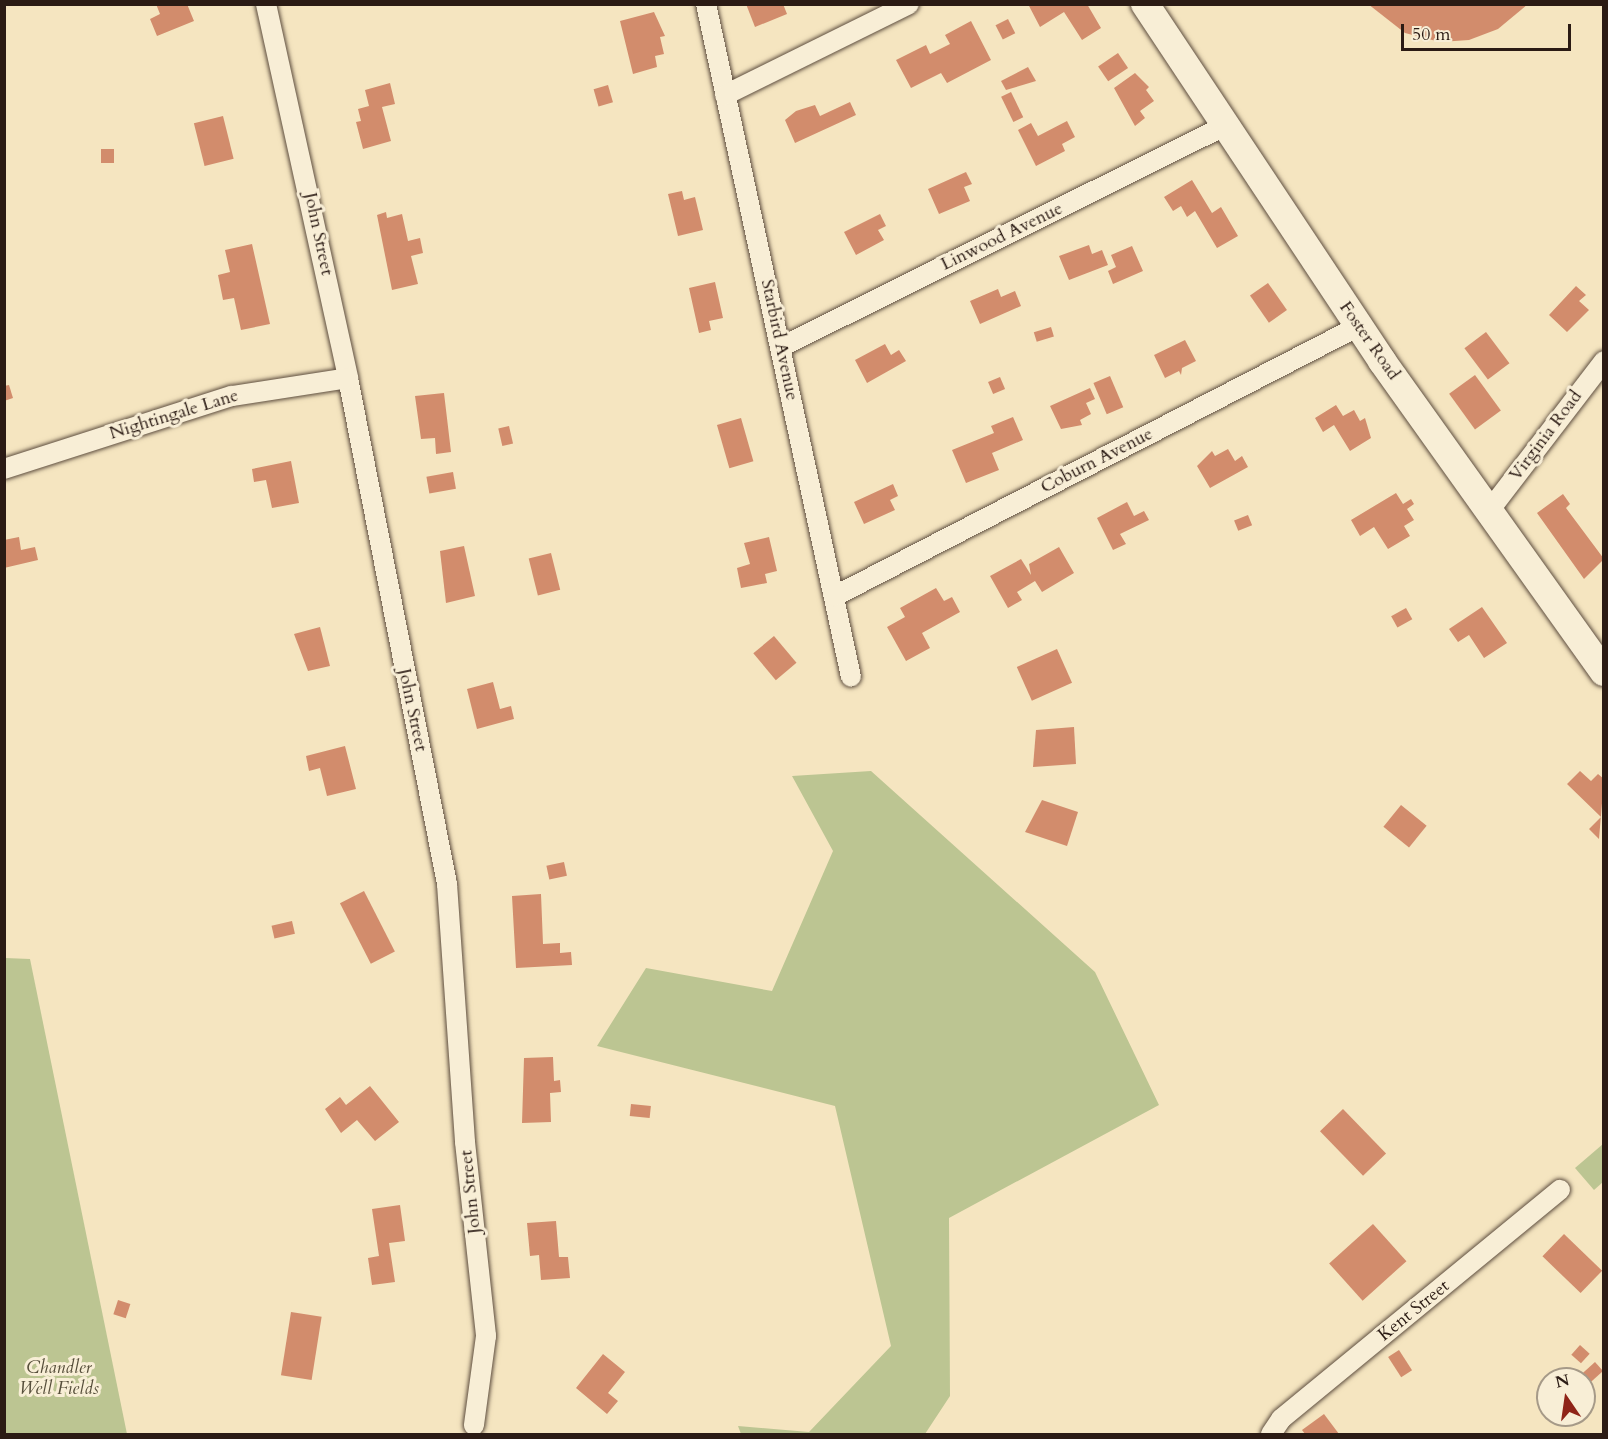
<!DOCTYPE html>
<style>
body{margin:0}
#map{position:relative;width:1608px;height:1439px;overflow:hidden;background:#f5e5c0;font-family:Cardo,serif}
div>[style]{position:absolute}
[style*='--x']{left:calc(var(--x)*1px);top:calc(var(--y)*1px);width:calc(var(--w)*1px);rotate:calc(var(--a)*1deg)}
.green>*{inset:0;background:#bcc592}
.building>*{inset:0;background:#d28c6c;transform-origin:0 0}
.roads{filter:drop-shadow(0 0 2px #5e4e3f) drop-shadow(0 0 2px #5e4e3f)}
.street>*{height:20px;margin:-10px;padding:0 10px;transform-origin:10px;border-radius:10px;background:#f8eed6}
.secondary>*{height:28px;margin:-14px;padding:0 14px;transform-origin:14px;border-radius:14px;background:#f8eed6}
span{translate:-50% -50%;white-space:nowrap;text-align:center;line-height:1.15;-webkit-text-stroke:6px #f8eed6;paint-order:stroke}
.street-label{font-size:18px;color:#2b1b14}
.park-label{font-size:18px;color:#564e3a;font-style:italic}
.frame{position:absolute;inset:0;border:6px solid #2b1b14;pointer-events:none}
.north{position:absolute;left:1536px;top:1367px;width:60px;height:60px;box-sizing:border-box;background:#f8eed6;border:2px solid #a69a88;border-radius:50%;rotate:347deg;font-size:16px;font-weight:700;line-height:24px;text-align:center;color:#2b1b14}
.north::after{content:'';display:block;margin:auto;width:21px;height:27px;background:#8f2418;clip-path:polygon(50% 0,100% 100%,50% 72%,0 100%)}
.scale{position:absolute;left:1401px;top:24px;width:170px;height:27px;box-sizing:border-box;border:3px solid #2b1b14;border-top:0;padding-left:8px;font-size:18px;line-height:21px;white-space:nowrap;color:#2b1b14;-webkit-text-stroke:4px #f8eed6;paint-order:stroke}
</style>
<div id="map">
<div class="green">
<i style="clip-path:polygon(871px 771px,1095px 972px,1159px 1105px,949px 1218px,950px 1396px,925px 1434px,741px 1434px,738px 1426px,809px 1432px,891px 1346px,835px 1106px,597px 1046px,646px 968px,772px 991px,833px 851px,792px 776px)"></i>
<i style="clip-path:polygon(5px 958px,30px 959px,127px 1434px,5px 1434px)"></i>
<i style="clip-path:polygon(1603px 1144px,1603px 1182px,1594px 1190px,1575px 1168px)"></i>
</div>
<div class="building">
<i style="clip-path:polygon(156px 4px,187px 4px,194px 21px,157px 36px,150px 19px,160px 14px)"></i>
<i style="clip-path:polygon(746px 4px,783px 4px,787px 14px,755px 27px)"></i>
<i style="clip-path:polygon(1028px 4px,1087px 4px,1101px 28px,1082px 40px,1064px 12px,1040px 27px)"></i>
<i style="clip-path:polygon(1368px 4px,1528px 4px,1498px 29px,1469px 40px,1440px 42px,1405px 33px)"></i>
<i style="clip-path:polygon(654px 12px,665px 36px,660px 37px,664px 54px,655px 56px,657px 67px,633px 74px,620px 21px)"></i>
<i style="left:1008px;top:19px;width:16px;height:14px;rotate:63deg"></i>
<i style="clip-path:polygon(971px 21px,991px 60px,947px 83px,941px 73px,911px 88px,896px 60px,926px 45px,930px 54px,950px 44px,945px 35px)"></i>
<i style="left:1118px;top:53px;width:18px;height:24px;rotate:56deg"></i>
<i style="clip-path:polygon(1028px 67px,1036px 81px,1006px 90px,1001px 81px)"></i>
<i style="clip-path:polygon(1135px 73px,1149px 87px,1146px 90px,1154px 101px,1140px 111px,1145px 118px,1135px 126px,1114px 88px)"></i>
<i style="clip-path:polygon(390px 83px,395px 104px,382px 107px,391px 141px,363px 149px,356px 122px,361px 121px,358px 109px,369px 106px,365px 90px)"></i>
<i style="left:608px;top:85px;width:18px;height:15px;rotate:74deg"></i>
<i style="left:1011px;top:92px;width:28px;height:11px;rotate:64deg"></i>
<i style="clip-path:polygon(850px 102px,856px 115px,795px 143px,785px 120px,796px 111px,815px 105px,820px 116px)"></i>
<i style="left:223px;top:116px;width:44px;height:30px;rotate:76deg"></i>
<i style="clip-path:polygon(1067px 121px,1075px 137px,1062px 144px,1065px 151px,1036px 166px,1018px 130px,1031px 123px,1038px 136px)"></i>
<i style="left:101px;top:149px;width:13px;height:14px"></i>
<i style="clip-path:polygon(966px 172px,972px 184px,964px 187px,970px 201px,939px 214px,928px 189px)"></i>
<i style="clip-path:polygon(1192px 180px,1212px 213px,1221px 207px,1238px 236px,1217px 248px,1195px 211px,1187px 217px,1181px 206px,1173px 211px,1164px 197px)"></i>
<i style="clip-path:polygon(682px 191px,684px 200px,695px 197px,703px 230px,678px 236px,668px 194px)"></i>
<i style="clip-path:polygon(386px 212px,387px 218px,402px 214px,408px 241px,420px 238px,423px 253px,411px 256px,418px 284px,392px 290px,377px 215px)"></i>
<i style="clip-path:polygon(880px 214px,886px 226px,878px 230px,884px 240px,856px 255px,844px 232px)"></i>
<i style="clip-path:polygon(252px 244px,270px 324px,241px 330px,234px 298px,223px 300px,218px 275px,230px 272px,225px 250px)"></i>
<i style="clip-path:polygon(1089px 245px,1092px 254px,1102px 250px,1108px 265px,1069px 280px,1059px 256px)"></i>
<i style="clip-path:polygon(1132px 246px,1143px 271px,1113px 284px,1108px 271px,1116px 267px,1111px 255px)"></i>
<i style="clip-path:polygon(715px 282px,723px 318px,709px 321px,711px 330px,699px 333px,689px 288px)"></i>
<i style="left:1268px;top:283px;width:33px;height:22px;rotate:55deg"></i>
<i style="clip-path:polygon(1576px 286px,1586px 295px,1579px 301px,1589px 310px,1567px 332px,1549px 315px)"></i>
<i style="clip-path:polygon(998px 289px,1001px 297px,1015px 291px,1021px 306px,980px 324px,970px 301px)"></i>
<i style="left:1051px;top:327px;width:10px;height:18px;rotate:73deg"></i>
<i style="left:1486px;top:332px;width:39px;height:27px;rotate:53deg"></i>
<i style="clip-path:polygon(1185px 340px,1196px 361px,1182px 368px,1181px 375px,1179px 371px,1165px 378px,1154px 355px)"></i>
<i style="clip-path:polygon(885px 344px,891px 355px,899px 350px,906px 361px,867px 383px,855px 360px)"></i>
<i style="left:1475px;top:375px;width:44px;height:32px;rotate:54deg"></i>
<i style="left:1110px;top:376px;width:34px;height:18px;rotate:67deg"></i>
<i style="left:1000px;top:377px;width:13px;height:13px;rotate:67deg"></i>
<i style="clip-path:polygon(9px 385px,13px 398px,4px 401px,4px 386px)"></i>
<i style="clip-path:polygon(1090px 388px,1095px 399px,1086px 403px,1091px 414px,1080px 420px,1082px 425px,1061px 429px,1050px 406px)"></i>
<i style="clip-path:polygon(444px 393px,451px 452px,436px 454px,435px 438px,421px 439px,415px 396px)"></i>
<i style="clip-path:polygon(1336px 405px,1343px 416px,1354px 410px,1360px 421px,1365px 418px,1371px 438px,1350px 451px,1334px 425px,1323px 432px,1315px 418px)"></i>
<i style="clip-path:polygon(1013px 417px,1023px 440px,992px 453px,999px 470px,966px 483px,952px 450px,994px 433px,991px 426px)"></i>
<i style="left:741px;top:418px;width:45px;height:25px;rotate:74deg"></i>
<i style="left:509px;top:426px;width:18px;height:11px;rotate:77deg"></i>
<i style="clip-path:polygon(1228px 449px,1235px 461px,1242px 456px,1248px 467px,1210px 488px,1197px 466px,1212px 451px,1215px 456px)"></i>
<i style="clip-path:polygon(291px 461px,299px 503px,272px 508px,266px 480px,254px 482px,252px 469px)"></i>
<i style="left:453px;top:472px;width:17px;height:27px;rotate:80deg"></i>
<i style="clip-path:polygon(893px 484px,898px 496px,890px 500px,895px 510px,864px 524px,854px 502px)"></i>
<i style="clip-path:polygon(1396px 493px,1403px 504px,1411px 499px,1414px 504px,1407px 509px,1414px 520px,1404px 526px,1410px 536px,1388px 549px,1374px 527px,1360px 536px,1351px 520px)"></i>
<i style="clip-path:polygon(1563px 494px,1570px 504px,1566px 508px,1604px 559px,1584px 579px,1537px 513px)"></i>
<i style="clip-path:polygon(1127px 502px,1134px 516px,1144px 511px,1149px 520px,1120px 534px,1126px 544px,1113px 550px,1097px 518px)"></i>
<i style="left:1248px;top:515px;width:11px;height:15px;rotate:68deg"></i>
<i style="clip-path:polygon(19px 537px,21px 550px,35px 547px,38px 560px,4px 568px,4px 540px)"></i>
<i style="clip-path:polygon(769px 537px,777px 571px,765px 574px,767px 583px,741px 588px,737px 568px,750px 564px,744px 543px)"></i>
<i style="clip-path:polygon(464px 546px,475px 596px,446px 603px,440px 551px)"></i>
<i style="clip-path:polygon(1059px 547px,1074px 573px,1042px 592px,1035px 581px,1017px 592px,1022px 600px,1008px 608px,990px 576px,1021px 559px,1031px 575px,1029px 564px)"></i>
<i style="left:551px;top:553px;width:38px;height:23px;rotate:76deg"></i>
<i style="clip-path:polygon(936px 588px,944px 601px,952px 597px,960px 612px,922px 633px,930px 648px,906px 661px,887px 627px,905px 617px,900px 608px)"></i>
<i style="clip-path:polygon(1482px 607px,1507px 643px,1484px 658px,1469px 635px,1458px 642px,1449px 629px)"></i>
<i style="left:1406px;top:608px;width:13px;height:17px;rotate:61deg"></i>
<i style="clip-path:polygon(320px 627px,330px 666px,308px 671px,294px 634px)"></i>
<i style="left:774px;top:636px;width:35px;height:27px;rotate:50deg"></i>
<i style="left:1057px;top:649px;width:37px;height:44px;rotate:66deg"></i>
<i style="clip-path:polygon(493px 682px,500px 709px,511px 706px,514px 719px,477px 729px,467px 689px)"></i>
<i style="clip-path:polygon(1074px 727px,1076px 764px,1033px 767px,1036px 730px)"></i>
<i style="clip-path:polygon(345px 746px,356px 789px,327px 796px,320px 768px,309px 771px,306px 756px)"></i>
<i style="clip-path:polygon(1580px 771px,1591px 781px,1598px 774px,1604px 779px,1599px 839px,1589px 829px,1601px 817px,1567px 784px)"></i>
<i style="clip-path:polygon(1042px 800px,1078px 812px,1067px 846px,1025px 832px)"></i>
<i style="left:1401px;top:805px;width:33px;height:28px;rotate:39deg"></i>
<i style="left:564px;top:862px;width:14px;height:18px;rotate:78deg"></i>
<i style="left:364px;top:891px;width:68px;height:27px;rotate:63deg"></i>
<i style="clip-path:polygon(541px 894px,543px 944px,560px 943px,560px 953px,571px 952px,572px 965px,516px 968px,512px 896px)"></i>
<i style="left:292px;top:921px;width:13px;height:21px;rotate:77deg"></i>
<i style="clip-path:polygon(553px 1057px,554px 1081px,560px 1080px,561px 1092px,550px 1093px,551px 1122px,522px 1123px,524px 1058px)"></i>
<i style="clip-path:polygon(370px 1086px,399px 1122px,375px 1141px,357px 1120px,341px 1133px,325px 1109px,340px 1097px,346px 1105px)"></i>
<i style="left:631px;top:1104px;width:20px;height:12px;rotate:6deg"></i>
<i style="left:1343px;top:1109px;width:62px;height:32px;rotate:46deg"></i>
<i style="clip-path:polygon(400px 1205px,405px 1241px,389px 1243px,395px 1282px,372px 1285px,368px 1258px,379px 1256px,372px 1209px)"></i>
<i style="clip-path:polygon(556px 1221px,559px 1257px,568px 1257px,570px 1278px,541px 1280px,539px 1255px,530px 1256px,527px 1223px)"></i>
<i style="left:1373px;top:1224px;width:50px;height:59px;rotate:48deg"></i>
<i style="left:1564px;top:1234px;width:53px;height:31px;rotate:44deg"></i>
<i style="left:118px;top:1300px;width:13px;height:15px;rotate:18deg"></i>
<i style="left:291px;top:1312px;width:31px;height:64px;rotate:9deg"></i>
<i style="left:1580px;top:1345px;width:13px;height:13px;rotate:42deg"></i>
<i style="left:1399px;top:1350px;width:24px;height:13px;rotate:57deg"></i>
<i style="clip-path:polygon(603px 1354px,625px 1372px,608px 1393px,618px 1401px,607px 1414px,576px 1388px)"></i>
<i style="left:1595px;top:1362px;width:12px;height:22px;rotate:48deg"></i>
<i style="clip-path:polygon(1324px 1414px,1339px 1434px,1305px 1434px,1302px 1430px)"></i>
</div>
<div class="roads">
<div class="street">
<i style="--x:266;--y:4;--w:383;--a:77.6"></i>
<i style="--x:348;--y:378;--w:516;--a:78.93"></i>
<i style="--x:447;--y:884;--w:259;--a:86"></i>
<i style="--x:465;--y:1142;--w:195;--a:83.8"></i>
<i style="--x:486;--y:1336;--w:90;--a:97.7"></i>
<i style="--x:706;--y:4;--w:688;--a:77.84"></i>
<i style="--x:725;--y:95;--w:205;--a:-26.3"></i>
<i style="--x:781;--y:347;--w:494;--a:-26.5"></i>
<i style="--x:4;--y:469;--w:239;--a:-17.8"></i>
<i style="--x:232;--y:396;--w:117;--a:-8.8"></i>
<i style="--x:1489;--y:511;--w:189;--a:-52.5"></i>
<i style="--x:835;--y:596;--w:589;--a:-27.26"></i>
<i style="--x:1271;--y:1434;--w:18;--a:-56"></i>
<i style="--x:1281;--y:1419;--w:361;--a:-39.4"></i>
</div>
<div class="secondary">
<i style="--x:1145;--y:4;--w:429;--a:56.4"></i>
<i style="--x:1382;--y:361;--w:382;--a:54.5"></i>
</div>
</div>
<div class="street-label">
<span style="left:318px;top:234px;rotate:78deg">John Street</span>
<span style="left:1002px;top:237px;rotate:-26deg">Linwood Avenue</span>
<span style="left:779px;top:340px;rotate:78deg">Starbird Avenue</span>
<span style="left:1369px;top:341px;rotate:55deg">Foster Road</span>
<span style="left:174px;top:415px;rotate:-17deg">Nightingale Lane</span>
<span style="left:1546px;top:436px;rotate:-53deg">Virginia Road</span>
<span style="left:1097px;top:461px;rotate:-27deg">Coburn Avenue</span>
<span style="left:412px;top:710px;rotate:78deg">John Street</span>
<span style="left:471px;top:1192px;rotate:-96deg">John Street</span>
<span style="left:1414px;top:1311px;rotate:-39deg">Kent Street</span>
</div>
<div class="park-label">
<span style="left:59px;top:1379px">Chandler<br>Well Fields</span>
</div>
<div class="frame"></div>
<div class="north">N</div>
<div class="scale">50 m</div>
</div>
